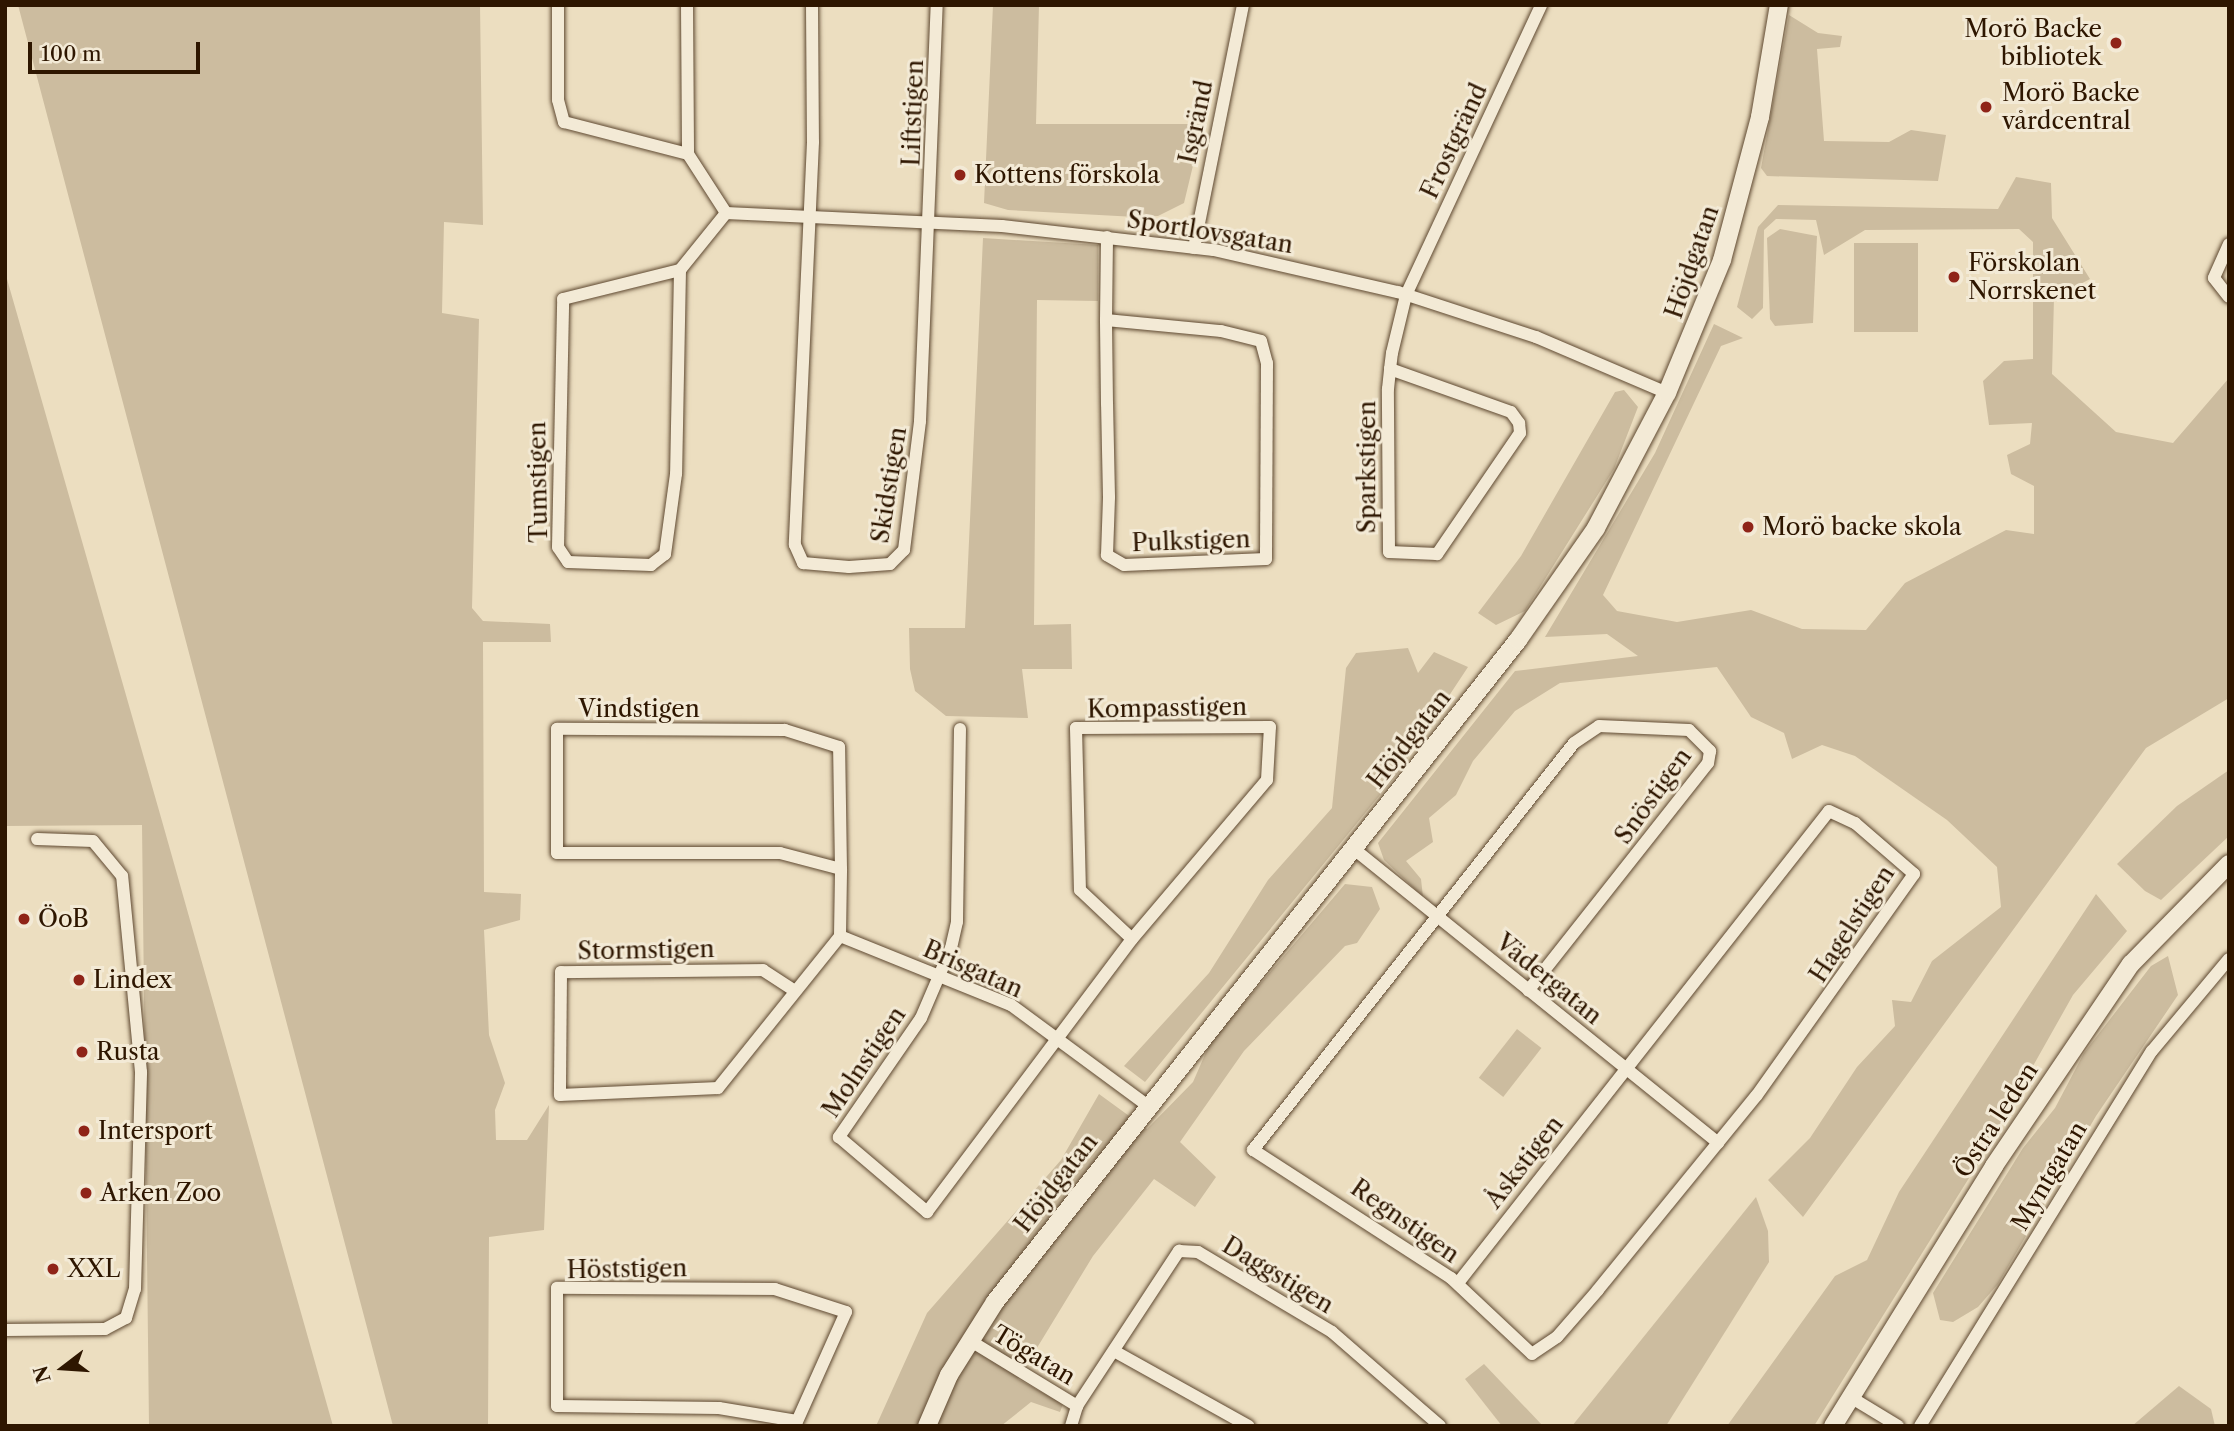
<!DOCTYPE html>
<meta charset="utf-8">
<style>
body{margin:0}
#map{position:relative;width:2234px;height:1431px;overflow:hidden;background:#ecdec0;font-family:"Libre Caslon Text",serif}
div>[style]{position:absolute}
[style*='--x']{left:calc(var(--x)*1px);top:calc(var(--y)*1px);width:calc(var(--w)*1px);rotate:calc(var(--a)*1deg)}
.green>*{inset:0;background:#ccbc9f;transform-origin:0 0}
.roads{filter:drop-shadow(0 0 2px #5e4830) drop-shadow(0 0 2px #5e4830)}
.street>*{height:12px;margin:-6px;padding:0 6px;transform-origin:6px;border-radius:6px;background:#f3ead6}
.secondary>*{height:18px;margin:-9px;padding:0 9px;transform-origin:9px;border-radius:9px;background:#f3ead6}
.dots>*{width:19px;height:19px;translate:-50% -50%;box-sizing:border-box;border:4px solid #f3ead6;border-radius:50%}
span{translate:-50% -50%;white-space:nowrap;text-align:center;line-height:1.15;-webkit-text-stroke:6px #f3ead6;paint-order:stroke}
.poi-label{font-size:24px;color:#2e1600}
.right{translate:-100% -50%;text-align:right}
.left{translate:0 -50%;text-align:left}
.street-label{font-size:24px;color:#2e1600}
.frame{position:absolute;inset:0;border:7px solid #2e1600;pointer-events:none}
.north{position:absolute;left:28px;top:1333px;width:70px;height:70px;-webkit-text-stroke:5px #f3ead6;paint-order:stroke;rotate:253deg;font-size:19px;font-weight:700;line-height:28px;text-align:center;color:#2e1600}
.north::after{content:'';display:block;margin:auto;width:24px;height:32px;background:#2e1600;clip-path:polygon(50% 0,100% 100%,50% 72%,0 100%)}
.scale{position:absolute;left:28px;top:42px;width:172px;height:32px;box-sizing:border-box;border:4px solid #2e1600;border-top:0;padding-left:9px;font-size:21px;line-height:24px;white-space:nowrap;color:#2e1600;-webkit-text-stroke:5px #f3ead6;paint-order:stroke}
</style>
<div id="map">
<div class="green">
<i style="clip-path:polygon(18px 5px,480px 5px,483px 225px,444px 222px,442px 313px,479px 319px,472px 608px,483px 621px,550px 624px,551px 642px,483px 642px,484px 892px,521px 894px,520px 920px,484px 930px,489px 1035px,505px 1083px,495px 1110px,496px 1140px,527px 1140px,549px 1105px,544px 1230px,489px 1237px,488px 1426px,393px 1426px)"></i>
<i style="clip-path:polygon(993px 5px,1039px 5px,1036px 124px,1203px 124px,1184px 203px,1158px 216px,1136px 217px,1008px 210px,984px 203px)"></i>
<i style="clip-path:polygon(1789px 15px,1818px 33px,1842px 36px,1840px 47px,1817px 49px,1824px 141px,1889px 142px,1911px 130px,1946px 135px,1938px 181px,1767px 176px,1761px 168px)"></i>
<i style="clip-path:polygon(2016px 177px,2051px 183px,2052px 218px,2090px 279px,2054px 298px,2052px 374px,2116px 432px,2173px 443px,2229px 378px,2229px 698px,2146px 748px,1803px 1217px,1768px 1180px,1810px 1138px,1857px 1067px,1895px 1026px,1892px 1000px,1911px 1002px,1932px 961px,2001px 907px,1997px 867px,1947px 820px,1855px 756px,1822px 745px,1792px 759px,1784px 733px,1751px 717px,1717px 667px,1560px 683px,1515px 711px,1473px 761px,1456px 795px,1429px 818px,1433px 842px,1406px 861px,1421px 879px,1423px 897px,1384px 860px,1378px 843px,1515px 671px,1638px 656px,1607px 634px,1545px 637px,1655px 453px,1714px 324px,1743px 338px,1721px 346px,1603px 595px,1617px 611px,1677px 622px,1751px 610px,1802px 629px,1866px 630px,1905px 583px,2006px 530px,2034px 534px,2034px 486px,2011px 474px,2007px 455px,2030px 444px,2032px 423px,1989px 425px,1983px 381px,2004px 361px,2033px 359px,2033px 242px,2019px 229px,1865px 230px,1824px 255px,1816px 220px,1776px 219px,1764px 230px,1763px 308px,1752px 319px,1737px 307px,1758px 227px,1778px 205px,1998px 209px)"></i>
<i style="clip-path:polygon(1780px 229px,1817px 236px,1813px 323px,1775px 326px,1770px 319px,1767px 238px)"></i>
<i style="clip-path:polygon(983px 238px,1098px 245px,1098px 301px,1037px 300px,1034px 625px,1071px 624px,1072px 669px,1022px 669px,1028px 718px,946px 716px,915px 691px,910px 669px,909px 628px,965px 628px)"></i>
<i style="left:1854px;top:243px;width:64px;height:89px"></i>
<i style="clip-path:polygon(5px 272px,162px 821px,333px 1426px,149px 1426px,142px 825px,5px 826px)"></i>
<i style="clip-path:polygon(1624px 390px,1638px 407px,1614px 469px,1525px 611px,1496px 625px,1478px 613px,1521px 556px,1615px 392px)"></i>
<i style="clip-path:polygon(1408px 648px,1418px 673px,1434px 652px,1468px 667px,1398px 773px,1145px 1082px,1124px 1066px,1209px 973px,1268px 880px,1332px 808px,1346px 668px,1356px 653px)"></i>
<i style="clip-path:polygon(2229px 770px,2229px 836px,2161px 900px,2145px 891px,2117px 864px,2177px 806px)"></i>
<i style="clip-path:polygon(1345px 884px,1372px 887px,1380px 909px,1357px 943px,1345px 946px,1244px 1051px,1180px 1142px,1216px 1177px,1195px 1207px,1154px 1179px,1093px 1256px,1018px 1379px,1063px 1404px,1060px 1412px,1031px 1402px,1001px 1426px,876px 1426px,927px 1313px,1061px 1160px,1099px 1094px,1147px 1129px,1193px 1082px,1210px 1043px)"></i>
<i style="clip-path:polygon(2096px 894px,2127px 931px,2073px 995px,1979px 1162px,1814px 1426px,1727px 1426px,1835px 1276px,1867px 1260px,1899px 1192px)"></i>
<i style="clip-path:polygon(2168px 956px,2178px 995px,2096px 1116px,1998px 1284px,1978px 1307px,1953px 1322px,1940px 1320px,1933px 1293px,2023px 1148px,2055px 1108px,2084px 1053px,2151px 966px)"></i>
<i style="left:1517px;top:1029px;width:31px;height:62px;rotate:38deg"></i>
<i style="clip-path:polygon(1756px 1197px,1768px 1231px,1769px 1262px,1666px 1426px,1572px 1426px)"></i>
<i style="clip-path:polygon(1484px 1364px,1543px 1426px,1502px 1426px,1465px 1379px)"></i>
<i style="clip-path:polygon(2179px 1386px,2211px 1409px,2215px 1426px,2132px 1426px)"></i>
</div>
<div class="roads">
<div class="street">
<i style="--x:558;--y:5;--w:95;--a:90"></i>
<i style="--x:558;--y:100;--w:23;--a:75"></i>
<i style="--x:564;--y:122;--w:128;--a:14.5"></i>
<i style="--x:688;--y:154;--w:70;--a:57.2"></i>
<i style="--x:687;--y:5;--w:149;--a:89.6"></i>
<i style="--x:812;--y:5;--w:137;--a:89.6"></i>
<i style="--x:813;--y:142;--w:403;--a:92.6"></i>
<i style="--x:795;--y:545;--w:20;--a:66"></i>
<i style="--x:803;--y:563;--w:46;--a:5"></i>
<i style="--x:849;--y:567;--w:41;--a:-4.2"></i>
<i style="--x:890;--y:564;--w:20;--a:-45"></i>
<i style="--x:904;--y:550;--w:130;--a:-82.9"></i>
<i style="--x:920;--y:421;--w:416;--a:-87.7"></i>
<i style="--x:726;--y:213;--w:276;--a:2.7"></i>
<i style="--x:1002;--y:226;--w:213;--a:6.5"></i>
<i style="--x:1214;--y:250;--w:189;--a:12.9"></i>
<i style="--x:1398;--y:292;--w:145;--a:18.1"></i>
<i style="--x:1536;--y:337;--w:142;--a:23.1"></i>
<i style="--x:2229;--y:244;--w:37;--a:114"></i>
<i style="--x:2214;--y:278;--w:24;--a:52"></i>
<i style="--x:1194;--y:248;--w:248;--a:-78.6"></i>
<i style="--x:680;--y:270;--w:204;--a:91.1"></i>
<i style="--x:676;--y:474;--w:81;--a:97.8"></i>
<i style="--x:665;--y:554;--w:18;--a:142"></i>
<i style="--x:651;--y:565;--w:83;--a:-177.9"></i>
<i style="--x:568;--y:562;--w:18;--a:-124"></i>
<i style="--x:558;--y:547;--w:248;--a:-88.8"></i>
<i style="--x:563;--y:299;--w:121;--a:-13.9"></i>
<i style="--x:680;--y:270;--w:73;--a:-51.1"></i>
<i style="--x:1106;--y:320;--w:116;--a:5.5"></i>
<i style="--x:1221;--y:331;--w:41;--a:14"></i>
<i style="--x:1261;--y:341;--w:23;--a:75"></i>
<i style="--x:1267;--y:363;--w:196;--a:90.3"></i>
<i style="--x:1266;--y:559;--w:142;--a:177.6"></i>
<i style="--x:1124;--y:565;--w:20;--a:-150"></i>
<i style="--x:1107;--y:555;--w:58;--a:-88"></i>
<i style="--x:1109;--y:497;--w:93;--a:-91.2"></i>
<i style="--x:1107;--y:404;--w:84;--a:-90.7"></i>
<i style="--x:1106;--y:320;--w:83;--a:-89.3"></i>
<i style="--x:1390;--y:369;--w:128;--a:19.6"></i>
<i style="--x:1511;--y:412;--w:14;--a:54"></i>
<i style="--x:1519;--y:423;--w:10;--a:84"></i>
<i style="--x:1520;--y:433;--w:147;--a:124.4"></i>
<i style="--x:1437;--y:554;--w:48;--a:-177.6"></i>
<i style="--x:1389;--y:552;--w:163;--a:-90.4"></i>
<i style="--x:1388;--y:389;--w:20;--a:-84"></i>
<i style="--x:1390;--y:369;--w:16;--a:-83"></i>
<i style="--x:1392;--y:353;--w:60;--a:-76.4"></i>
<i style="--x:1406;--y:295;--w:320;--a:-65"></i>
<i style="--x:960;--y:729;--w:193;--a:90.9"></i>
<i style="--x:957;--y:922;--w:27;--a:103"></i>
<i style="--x:951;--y:948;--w:76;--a:113.2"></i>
<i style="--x:921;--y:1018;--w:145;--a:124.6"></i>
<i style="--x:839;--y:1137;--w:116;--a:40.4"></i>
<i style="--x:927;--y:1212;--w:341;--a:-53.1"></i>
<i style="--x:1132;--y:939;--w:209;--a:-49.7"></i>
<i style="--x:1267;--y:780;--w:53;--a:-86.8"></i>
<i style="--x:1270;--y:727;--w:194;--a:179.7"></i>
<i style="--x:1076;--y:728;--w:162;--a:88.6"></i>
<i style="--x:1080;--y:890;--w:71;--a:43.3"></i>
<i style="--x:1354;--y:849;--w:468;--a:38.9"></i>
<i style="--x:840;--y:936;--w:67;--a:-89.1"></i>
<i style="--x:841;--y:869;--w:122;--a:-90.9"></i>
<i style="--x:839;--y:747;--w:57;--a:-162.5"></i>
<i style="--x:785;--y:730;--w:228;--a:-179.7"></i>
<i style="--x:557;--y:729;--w:124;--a:90"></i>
<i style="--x:557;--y:853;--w:223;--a:0"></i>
<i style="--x:780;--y:853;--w:63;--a:14.7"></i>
<i style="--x:840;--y:936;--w:184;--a:22"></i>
<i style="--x:1011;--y:1005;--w:170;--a:36.4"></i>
<i style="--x:795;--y:991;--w:38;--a:-147"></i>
<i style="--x:763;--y:970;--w:202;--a:179.4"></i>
<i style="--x:561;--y:972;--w:123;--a:90.5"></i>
<i style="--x:560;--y:1095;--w:158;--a:-2.5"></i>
<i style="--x:718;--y:1088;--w:195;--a:-51.2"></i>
<i style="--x:1458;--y:1283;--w:600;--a:-51.83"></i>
<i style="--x:1829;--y:811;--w:29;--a:25"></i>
<i style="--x:1855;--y:823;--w:78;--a:40.8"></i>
<i style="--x:1914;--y:874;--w:272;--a:125.4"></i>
<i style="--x:1756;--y:1096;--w:250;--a:129.2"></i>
<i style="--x:1598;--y:1290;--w:62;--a:131.1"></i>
<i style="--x:1557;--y:1337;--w:30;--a:146"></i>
<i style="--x:1532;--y:1354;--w:111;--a:-136.8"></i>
<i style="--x:1451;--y:1278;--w:236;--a:-147.1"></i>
<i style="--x:1253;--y:1150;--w:518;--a:-51.74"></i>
<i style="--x:1574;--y:743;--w:30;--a:-34"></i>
<i style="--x:1599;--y:726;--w:90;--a:2.5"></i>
<i style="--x:1689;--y:730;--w:30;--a:45"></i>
<i style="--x:1710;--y:751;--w:12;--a:99"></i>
<i style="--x:1708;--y:763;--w:290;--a:128.3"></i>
<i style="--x:5;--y:1330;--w:100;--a:-0.6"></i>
<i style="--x:105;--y:1329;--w:24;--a:-28"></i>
<i style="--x:126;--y:1318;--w:30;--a:-73"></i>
<i style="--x:135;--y:1289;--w:217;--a:-88.4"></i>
<i style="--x:141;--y:1072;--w:197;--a:-95.5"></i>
<i style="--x:122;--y:876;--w:45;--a:-129.6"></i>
<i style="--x:93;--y:841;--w:56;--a:-178"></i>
<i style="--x:969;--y:1340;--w:127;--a:31.4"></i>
<i style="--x:1114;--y:1351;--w:154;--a:29.1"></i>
<i style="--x:1852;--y:1398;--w:54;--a:31.3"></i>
<i style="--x:795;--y:1426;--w:125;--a:-65.9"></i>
<i style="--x:846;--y:1312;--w:75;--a:-162.1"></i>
<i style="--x:775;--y:1289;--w:218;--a:-179.7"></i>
<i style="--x:557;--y:1288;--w:118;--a:90"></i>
<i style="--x:557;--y:1406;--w:162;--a:0.7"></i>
<i style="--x:719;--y:1408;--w:79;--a:9.5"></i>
<i style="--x:1071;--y:1426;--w:21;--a:-73"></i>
<i style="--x:1077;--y:1406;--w:186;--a:-56.7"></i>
<i style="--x:1179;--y:1251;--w:19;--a:3"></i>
<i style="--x:1198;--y:1252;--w:156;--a:30.8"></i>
<i style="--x:1332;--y:1332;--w:143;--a:41"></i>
<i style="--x:1920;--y:1426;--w:441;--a:-58.3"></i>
<i style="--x:2152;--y:1051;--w:120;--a:-50.1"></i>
</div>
<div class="secondary">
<i style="--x:927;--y:1426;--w:56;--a:-66.7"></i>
<i style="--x:949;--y:1375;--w:86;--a:-57.8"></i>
<i style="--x:995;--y:1302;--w:844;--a:-51.69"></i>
<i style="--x:1518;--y:640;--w:136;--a:-55.1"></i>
<i style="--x:1596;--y:528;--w:153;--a:-62.3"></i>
<i style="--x:1667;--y:393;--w:144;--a:-67.5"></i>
<i style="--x:1722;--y:260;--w:148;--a:-75.1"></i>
<i style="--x:1760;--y:117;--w:114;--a:-80.4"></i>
<i style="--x:1833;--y:1426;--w:306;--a:-58.2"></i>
<i style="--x:1994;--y:1166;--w:244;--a:-55.9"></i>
<i style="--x:2131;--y:964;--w:140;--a:-45.6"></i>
</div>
</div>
<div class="dots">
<i style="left:2116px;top:43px;background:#8f2418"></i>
<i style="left:1986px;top:107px;background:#8f2418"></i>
<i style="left:960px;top:175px;background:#8f2418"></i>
<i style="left:1954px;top:277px;background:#8f2418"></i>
<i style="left:1748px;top:527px;background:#8f2418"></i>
<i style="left:24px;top:919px;background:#8f2418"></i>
<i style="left:79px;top:980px;background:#8f2418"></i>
<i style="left:82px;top:1052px;background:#8f2418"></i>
<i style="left:84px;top:1131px;background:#8f2418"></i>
<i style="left:86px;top:1193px;background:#8f2418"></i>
<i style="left:53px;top:1269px;background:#8f2418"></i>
</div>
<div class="poi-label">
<span class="right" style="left:2102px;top:43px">Morö Backe<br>bibliotek</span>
<span class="left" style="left:2002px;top:107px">Morö Backe<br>vårdcentral</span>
<span class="left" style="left:974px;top:175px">Kottens förskola</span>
<span class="left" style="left:1968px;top:277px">Förskolan<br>Norrskenet</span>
<span class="left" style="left:1762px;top:527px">Morö backe skola</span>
<span class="left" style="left:38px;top:919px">ÖoB</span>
<span class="left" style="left:93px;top:980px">Lindex</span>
<span class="left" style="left:96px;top:1052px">Rusta</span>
<span class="left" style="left:98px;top:1131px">Intersport</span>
<span class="left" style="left:100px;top:1193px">Arken Zoo</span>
<span class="left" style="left:67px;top:1269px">XXL</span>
</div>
<div class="street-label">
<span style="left:913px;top:113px;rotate:-88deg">Liftstigen</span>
<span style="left:1196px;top:122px;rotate:-78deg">Isgränd</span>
<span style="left:1454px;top:141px;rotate:-65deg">Frostgränd</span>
<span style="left:1210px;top:232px;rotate:9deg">Sportlovsgatan</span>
<span style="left:1692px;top:262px;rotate:-71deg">Höjdgatan</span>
<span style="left:1367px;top:467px;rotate:-90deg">Sparkstigen</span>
<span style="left:538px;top:482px;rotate:-91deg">Tumstigen</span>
<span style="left:889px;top:485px;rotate:-81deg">Skidstigen</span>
<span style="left:1191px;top:541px;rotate:-2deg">Pulkstigen</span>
<span style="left:1167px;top:708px;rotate:-1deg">Kompasstigen</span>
<span style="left:639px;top:709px">Vindstigen</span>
<span style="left:1409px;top:739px;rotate:-52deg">Höjdgatan</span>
<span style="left:1653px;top:796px;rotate:-54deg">Snöstigen</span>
<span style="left:1852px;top:924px;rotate:-57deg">Hagelstigen</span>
<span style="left:646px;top:950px;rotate:-1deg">Stormstigen</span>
<span style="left:973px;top:969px;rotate:24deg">Brisgatan</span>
<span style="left:1549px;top:979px;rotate:39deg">Vädergatan</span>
<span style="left:864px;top:1062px;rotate:-56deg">Molnstigen</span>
<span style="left:1996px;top:1120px;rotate:-57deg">Östra leden</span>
<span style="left:1524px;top:1162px;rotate:-52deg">Åskstigen</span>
<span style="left:2049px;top:1176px;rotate:-59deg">Myntgatan</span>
<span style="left:1056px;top:1183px;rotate:-52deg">Höjdgatan</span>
<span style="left:1405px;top:1221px;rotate:35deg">Regnstigen</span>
<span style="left:627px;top:1269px;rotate:-1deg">Höststigen</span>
<span style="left:1278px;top:1275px;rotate:31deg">Daggstigen</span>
<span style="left:1034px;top:1355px;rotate:31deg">Tögatan</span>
</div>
<div class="frame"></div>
<div class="north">N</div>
<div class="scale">100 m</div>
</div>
